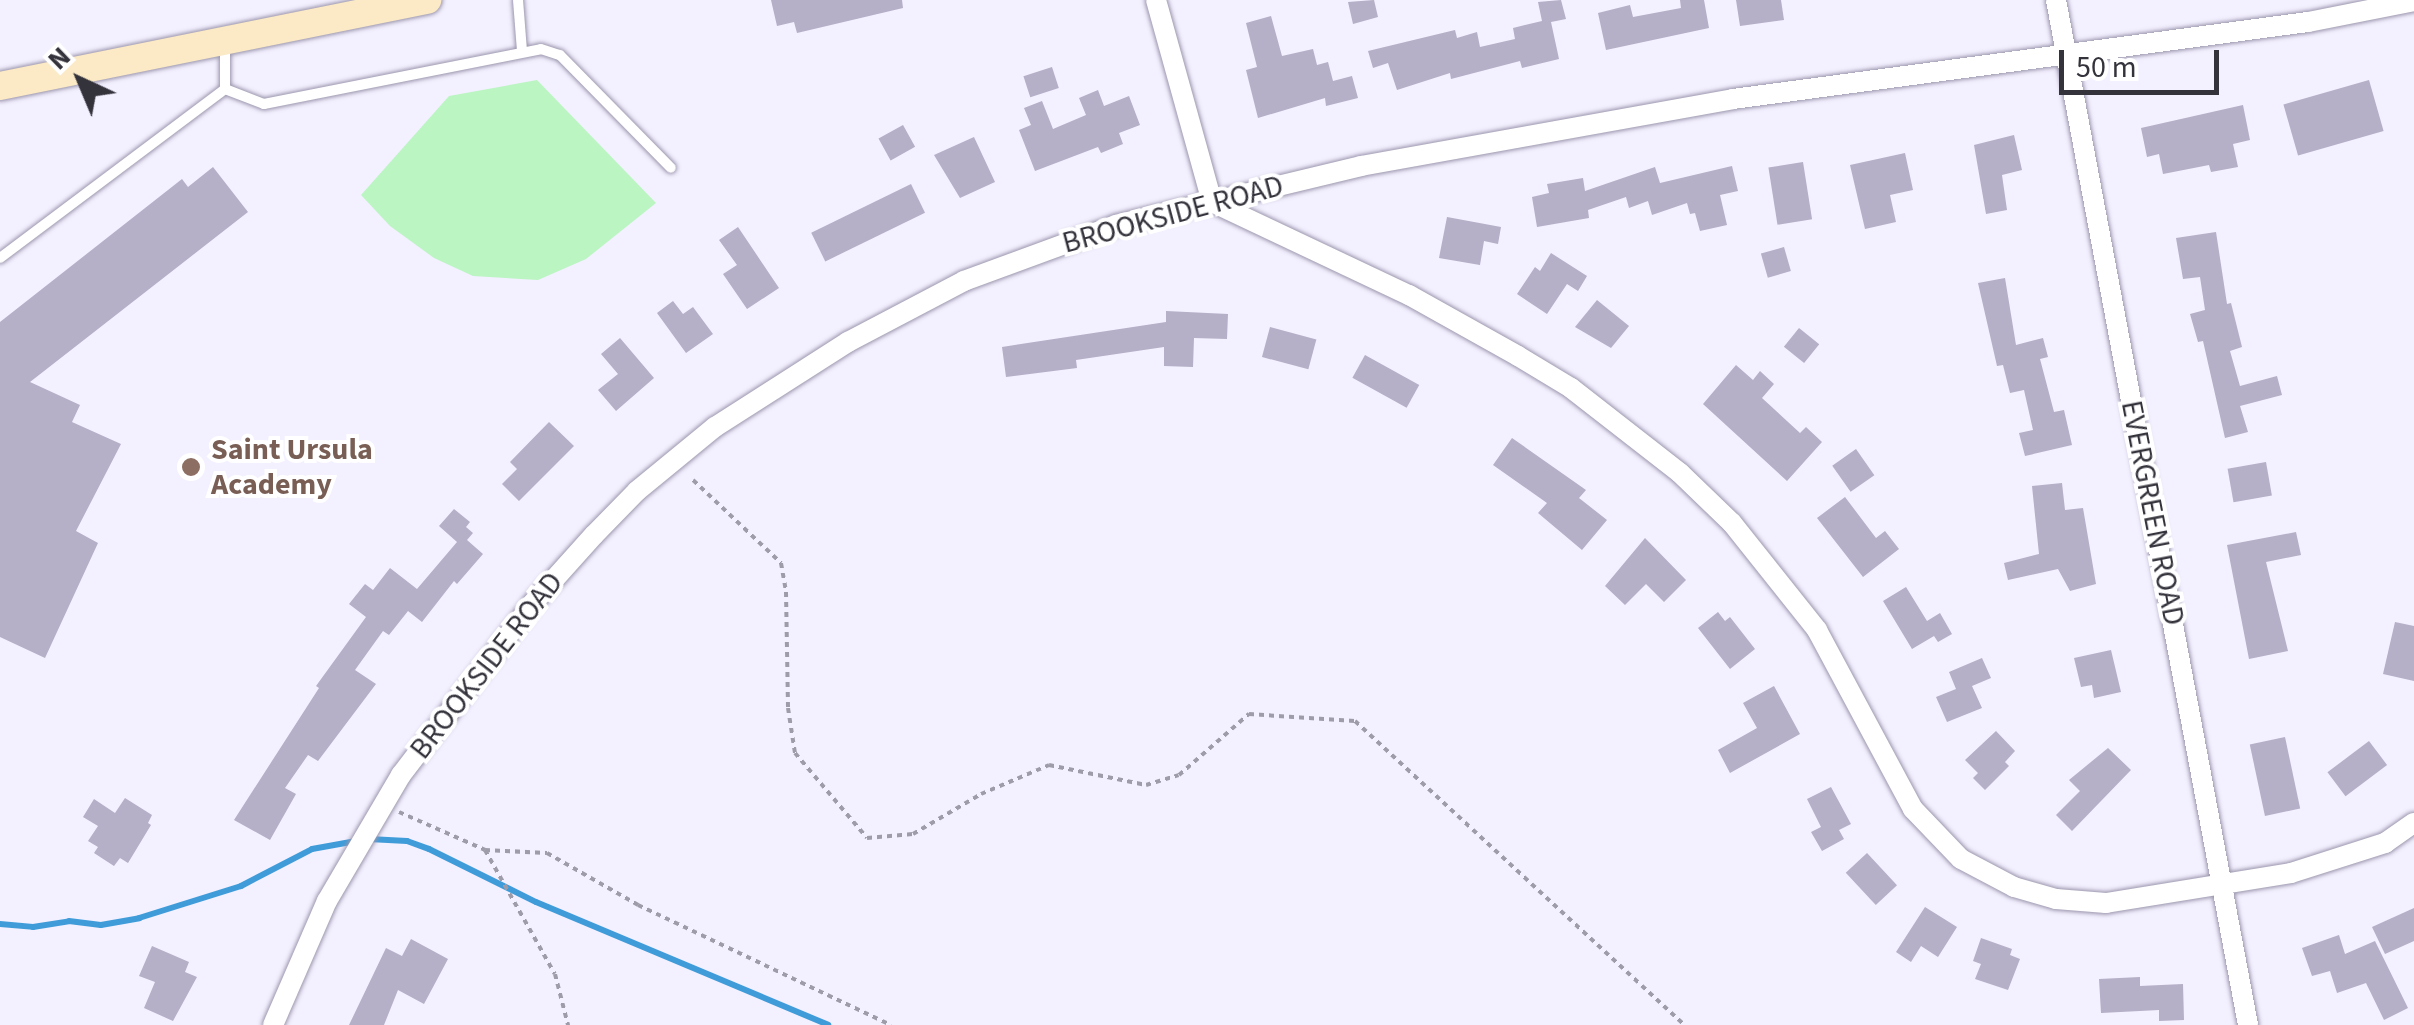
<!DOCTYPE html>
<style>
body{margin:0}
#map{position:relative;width:2414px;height:1025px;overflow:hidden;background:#f3f0ff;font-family:"Source Sans 3",sans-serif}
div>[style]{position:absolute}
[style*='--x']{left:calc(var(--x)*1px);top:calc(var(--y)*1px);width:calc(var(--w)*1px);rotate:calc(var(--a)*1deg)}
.green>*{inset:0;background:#bbf5c2}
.stream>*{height:6px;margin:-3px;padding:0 3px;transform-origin:3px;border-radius:3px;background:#3f9cd9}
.building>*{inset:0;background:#b5afc7;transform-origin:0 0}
.path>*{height:4px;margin-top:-2px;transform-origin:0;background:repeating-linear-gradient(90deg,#9e9ca8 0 5px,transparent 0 10px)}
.roads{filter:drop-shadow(0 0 2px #9c96ad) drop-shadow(0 0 2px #9c96ad)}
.lane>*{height:10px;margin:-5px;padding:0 5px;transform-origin:5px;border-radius:5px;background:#fff}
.street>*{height:20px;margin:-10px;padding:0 10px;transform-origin:10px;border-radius:10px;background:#fff}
.secondary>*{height:28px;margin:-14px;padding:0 14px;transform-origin:14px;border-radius:14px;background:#fbeac5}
.dots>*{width:28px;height:28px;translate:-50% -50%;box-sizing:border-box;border:5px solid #fff;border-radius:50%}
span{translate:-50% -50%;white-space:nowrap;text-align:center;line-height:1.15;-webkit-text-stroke:8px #fff;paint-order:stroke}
.street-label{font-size:30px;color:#34323b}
.education-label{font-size:30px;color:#785e54;font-weight:700}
.left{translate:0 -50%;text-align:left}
.north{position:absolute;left:30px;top:30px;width:100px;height:100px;-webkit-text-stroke:8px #fff;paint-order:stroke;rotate:316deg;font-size:28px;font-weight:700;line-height:40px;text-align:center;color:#34323b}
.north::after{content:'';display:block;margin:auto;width:35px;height:45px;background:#34323b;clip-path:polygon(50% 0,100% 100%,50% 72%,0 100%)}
.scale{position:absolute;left:2059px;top:50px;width:160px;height:45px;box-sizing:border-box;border:5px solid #34323b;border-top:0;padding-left:12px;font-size:30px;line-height:35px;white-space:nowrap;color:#34323b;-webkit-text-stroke:8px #fff;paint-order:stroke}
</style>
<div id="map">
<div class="green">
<i style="clip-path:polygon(537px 80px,656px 203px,586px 259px,538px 280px,473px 276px,434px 258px,390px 226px,361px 195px,449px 96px)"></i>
</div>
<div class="stream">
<i style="--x:369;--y:839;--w:38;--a:3"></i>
<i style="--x:407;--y:841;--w:23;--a:20"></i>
<i style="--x:429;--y:849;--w:119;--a:26.4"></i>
<i style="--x:536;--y:902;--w:317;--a:22.8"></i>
<i style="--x:0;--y:924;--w:33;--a:5"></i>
<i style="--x:33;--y:927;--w:36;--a:-9"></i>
<i style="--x:69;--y:921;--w:32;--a:7"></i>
<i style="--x:101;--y:925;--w:39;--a:-10"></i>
<i style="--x:139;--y:918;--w:107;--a:-17.4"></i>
<i style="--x:241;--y:886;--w:80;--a:-27.5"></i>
<i style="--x:312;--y:849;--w:45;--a:-10.3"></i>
</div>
<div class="building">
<i style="clip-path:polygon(771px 0,902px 0,903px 8px,797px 33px,794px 22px,777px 26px)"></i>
<i style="clip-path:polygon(1374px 0,1378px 17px,1353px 24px,1348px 2px)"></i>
<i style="clip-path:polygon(1561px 0,1566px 19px,1551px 22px,1559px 59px,1522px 68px,1520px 61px,1451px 79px,1450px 73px,1397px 90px,1388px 63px,1373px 68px,1368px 51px,1455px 30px,1457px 38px,1477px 32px,1480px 47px,1515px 39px,1513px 28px,1542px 21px,1538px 2px)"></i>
<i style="clip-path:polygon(1680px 0,1704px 0,1709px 28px,1606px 50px,1598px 13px,1630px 5px,1633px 17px,1681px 8px)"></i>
<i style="clip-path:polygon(1736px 0,1781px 0,1784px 20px,1740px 26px)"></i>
<i style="clip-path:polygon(1271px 16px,1282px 56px,1313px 49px,1317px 65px,1328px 62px,1333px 81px,1352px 76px,1358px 98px,1326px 106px,1325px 98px,1258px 118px,1246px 70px,1257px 67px,1246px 23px)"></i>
<i style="left:1052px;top:67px;width:22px;height:30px;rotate:72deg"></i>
<i style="left:2369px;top:80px;width:53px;height:89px;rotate:74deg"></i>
<i style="clip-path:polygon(1098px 90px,1104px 106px,1129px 96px,1140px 125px,1119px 133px,1123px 144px,1101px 153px,1098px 147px,1035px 171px,1019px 130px,1031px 125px,1024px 108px,1042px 101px,1053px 129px,1086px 115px,1079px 98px)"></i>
<i style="clip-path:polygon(2243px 105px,2250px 140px,2233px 144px,2238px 167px,2211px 172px,2209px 165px,2163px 174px,2159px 154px,2147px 157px,2141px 128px)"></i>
<i style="left:903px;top:125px;width:25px;height:28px;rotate:61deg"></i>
<i style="clip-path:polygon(2014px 135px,2022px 170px,2002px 175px,2007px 210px,1986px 214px,1974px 145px)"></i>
<i style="clip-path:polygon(974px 137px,995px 182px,960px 198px,934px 155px)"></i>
<i style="clip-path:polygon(1905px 153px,1913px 190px,1890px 195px,1896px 222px,1865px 229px,1850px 165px)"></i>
<i style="left:1803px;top:162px;width:58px;height:35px;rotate:81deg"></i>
<i style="clip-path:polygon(1732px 166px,1738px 191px,1720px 195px,1727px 225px,1700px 231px,1695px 213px,1690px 214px,1687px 203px,1652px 215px,1648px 201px,1629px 208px,1626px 197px,1588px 210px,1589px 218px,1537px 227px,1532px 197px,1549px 193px,1547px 184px,1583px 178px,1585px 191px,1655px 167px,1660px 183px)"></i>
<i style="clip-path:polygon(213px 167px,248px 212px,30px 382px,80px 405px,72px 422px,121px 444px,76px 531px,98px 543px,45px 658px,0 637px,0 322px,182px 179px,188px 187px)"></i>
<i style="left:911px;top:184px;width:32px;height:111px;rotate:64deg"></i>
<i style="clip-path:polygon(1447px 217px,1501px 227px,1498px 244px,1484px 241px,1480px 265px,1439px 258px)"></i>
<i style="clip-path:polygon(738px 227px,779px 288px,747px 309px,723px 274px,737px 265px,719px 240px)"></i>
<i style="clip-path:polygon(2216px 232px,2227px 304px,2231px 303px,2242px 347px,2230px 351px,2240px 386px,2277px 376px,2282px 395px,2240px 406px,2248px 432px,2225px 438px,2203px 341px,2198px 342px,2190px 314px,2205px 310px,2200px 277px,2183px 279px,2176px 238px)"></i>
<i style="left:1784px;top:247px;width:25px;height:24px;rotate:74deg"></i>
<i style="clip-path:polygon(1551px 253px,1587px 276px,1578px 291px,1567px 284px,1547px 314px,1517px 294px,1535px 267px,1540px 271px)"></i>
<i style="clip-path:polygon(2005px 278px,2016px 345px,2043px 338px,2048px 357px,2040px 359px,2054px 412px,2064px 410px,2072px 445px,2025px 456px,2019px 433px,2033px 430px,2024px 390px,2010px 393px,2003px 365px,1997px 366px,1978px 283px)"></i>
<i style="clip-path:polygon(1597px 300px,1629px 326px,1611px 348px,1575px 327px)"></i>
<i style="clip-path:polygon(673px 301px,683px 314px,693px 307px,713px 334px,686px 353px,657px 313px)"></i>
<i style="clip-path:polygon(1166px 311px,1228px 314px,1227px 339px,1194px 338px,1193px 367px,1164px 366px,1164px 347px,1076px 360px,1077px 368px,1006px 377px,1002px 347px,1166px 322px)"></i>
<i style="left:1270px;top:327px;width:48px;height:31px;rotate:15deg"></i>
<i style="left:1799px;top:328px;width:26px;height:24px;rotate:39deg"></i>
<i style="clip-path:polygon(620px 338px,654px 378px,616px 411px,598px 390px,618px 374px,601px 354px)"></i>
<i style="left:1365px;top:355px;width:62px;height:26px;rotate:29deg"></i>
<i style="clip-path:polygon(1736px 365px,1753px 380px,1760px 371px,1774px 384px,1762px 398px,1800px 433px,1806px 427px,1822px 442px,1787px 481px,1703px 404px)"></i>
<i style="clip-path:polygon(549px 422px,574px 446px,519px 501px,502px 484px,517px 469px,510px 462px)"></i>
<i style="clip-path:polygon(1512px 438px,1586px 490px,1579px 498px,1607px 520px,1582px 550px,1538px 513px,1547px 503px,1493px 465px)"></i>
<i style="left:1856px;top:449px;width:32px;height:29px;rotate:55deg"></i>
<i style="left:2266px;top:462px;width:34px;height:39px;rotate:80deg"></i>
<i style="clip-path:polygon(2062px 483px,2065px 510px,2083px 508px,2096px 584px,2070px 591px,2058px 569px,2008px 580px,2004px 563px,2039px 554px,2032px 486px)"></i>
<i style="clip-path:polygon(1845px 497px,1876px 538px,1885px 531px,1899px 549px,1863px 577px,1817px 518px)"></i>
<i style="clip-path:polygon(454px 509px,470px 522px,466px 527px,473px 533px,467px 540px,483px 554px,457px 584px,454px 581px,422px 622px,408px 611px,389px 635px,383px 631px,355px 670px,376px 684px,318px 761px,308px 755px,285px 788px,296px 794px,270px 840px,234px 820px,319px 688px,316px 686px,366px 617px,349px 604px,365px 584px,373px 590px,390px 568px,417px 589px,457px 542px,439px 526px)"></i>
<i style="clip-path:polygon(2296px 532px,2301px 555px,2266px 562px,2288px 651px,2249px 659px,2227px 545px)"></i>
<i style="clip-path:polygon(1645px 538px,1686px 580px,1664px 602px,1646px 584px,1625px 605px,1605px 586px)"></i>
<i style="clip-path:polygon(1906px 587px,1927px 621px,1940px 613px,1952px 634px,1938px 642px,1934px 636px,1912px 649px,1883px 601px)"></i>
<i style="clip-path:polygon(1718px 612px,1725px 621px,1730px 617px,1755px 649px,1730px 669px,1698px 628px)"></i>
<i style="clip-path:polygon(2395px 622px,2414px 626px,2414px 681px,2383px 674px)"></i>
<i style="clip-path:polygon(2111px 650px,2121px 692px,2094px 698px,2092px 685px,2081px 687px,2074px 658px)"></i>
<i style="clip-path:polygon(1982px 658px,1991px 678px,1972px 686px,1982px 708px,1947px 722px,1936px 697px,1956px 689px,1949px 672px)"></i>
<i style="clip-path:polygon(1774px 686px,1800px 734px,1730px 773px,1718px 750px,1757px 728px,1743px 703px)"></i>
<i style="clip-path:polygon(1996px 731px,2015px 751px,2005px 762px,2009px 766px,1985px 790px,1973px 778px,1978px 773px,1965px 760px)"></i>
<i style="left:2285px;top:737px;width:73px;height:36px;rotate:78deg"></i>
<i style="left:2369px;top:741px;width:30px;height:52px;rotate:53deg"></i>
<i style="clip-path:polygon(2108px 748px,2131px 770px,2072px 831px,2056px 815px,2080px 791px,2069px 780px)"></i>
<i style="clip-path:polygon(1831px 787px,1851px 824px,1839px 830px,1844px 839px,1822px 851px,1811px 832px,1821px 827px,1807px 799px)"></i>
<i style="clip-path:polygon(125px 798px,152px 815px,148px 823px,151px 825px,128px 863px,120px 858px,114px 866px,94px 853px,98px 847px,88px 841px,98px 826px,83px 817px,94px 799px,115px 813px)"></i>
<i style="left:1867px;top:853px;width:44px;height:29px;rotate:47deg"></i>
<i style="clip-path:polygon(1925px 907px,1957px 927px,1938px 957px,1921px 946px,1911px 962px,1896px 952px)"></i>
<i style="clip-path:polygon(2414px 908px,2414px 941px,2385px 954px,2372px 927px)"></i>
<i style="clip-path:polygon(2339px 935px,2345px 954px,2375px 941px,2408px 1008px,2384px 1020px,2366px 983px,2337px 993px,2330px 971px,2312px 976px,2302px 948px)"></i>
<i style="clip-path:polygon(1981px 938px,2012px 949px,2010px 955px,2020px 959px,2008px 990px,1975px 979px,1981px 964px,1973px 961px)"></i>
<i style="clip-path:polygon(411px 939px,448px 959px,424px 1004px,398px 990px,384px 1025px,349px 1025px,386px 948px,402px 956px)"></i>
<i style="clip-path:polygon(152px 946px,189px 962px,185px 972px,197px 977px,173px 1021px,144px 1008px,155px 982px,139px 976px)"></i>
<i style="clip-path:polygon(2140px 977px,2140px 986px,2183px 984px,2184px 1020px,2159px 1021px,2159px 1010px,2101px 1013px,2099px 979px)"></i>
</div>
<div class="path">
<i style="--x:693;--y:480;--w:121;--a:43.3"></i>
<i style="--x:781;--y:563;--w:29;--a:80"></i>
<i style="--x:786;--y:592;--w:116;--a:89"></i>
<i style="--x:788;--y:708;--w:46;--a:81.2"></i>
<i style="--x:795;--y:753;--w:111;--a:49.7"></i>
<i style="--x:867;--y:838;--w:46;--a:-5"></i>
<i style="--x:913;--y:834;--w:79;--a:-30.5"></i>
<i style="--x:981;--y:794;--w:74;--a:-23.1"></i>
<i style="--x:1049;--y:765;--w:99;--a:11.7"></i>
<i style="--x:1146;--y:785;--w:34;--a:-17"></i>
<i style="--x:1179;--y:775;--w:93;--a:-41.1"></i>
<i style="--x:1249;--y:714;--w:106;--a:3.8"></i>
<i style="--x:1355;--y:721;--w:449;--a:42.7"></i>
<i style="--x:399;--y:812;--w:94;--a:23.8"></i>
<i style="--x:485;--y:850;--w:62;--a:2.8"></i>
<i style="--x:547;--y:853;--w:105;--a:29.7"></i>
<i style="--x:638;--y:905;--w:280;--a:25.4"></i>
<i style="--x:485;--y:850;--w:142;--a:60.6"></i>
<i style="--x:555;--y:974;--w:53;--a:75.7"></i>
</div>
<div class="roads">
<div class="lane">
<i style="--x:518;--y:0;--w:51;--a:85.5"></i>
<i style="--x:225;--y:89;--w:42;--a:21"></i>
<i style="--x:264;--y:104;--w:282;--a:-11.2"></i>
<i style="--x:541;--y:49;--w:20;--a:18"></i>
<i style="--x:560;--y:55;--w:158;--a:45.5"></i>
<i style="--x:0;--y:258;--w:281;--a:-36.9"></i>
<i style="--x:225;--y:89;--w:48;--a:-90"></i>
</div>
<div class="street">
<i style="--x:1156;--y:0;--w:210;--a:74.5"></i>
<i style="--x:1212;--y:202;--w:218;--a:25.3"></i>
<i style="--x:1409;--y:295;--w:125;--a:29.2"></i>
<i style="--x:1518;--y:356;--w:62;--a:31.1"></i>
<i style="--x:1571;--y:388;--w:138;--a:37.9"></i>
<i style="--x:1680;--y:473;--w:72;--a:43.9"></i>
<i style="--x:1732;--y:523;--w:137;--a:51.5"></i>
<i style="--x:1817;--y:630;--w:203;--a:61.8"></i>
<i style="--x:1913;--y:809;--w:69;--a:46.2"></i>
<i style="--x:1961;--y:859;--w:60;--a:27.8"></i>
<i style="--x:2014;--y:887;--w:44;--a:15.9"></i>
<i style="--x:2056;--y:899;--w:50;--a:4.6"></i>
<i style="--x:2106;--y:903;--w:187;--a:-9.2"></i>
<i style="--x:2291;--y:873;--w:99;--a:-17.7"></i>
<i style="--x:2385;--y:843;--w:35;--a:-35"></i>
<i style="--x:2056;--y:0;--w:1043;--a:79.39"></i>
<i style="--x:273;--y:1025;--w:135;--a:-66.5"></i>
<i style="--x:327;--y:901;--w:146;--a:-59.6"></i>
<i style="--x:401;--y:775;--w:215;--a:-52.5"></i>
<i style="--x:532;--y:604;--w:93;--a:-48.1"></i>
<i style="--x:594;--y:535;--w:62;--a:-45.7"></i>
<i style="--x:637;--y:491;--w:101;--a:-39.4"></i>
<i style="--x:715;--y:427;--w:158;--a:-32.6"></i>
<i style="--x:848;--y:342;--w:131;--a:-27.7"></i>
<i style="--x:964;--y:281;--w:162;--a:-20.2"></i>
<i style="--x:1116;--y:225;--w:252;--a:-13.5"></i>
<i style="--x:1361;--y:166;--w:378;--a:-10.2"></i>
<i style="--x:1733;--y:99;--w:580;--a:-7.63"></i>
<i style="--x:2308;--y:22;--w:108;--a:-11.2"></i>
</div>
<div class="secondary">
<i style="--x:0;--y:86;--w:436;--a:-11.4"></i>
</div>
</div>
<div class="dots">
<i style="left:191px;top:467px;background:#8d6e63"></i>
</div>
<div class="street-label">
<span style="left:1173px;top:215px;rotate:-15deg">BROOKSIDE ROAD</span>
<span style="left:2152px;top:513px;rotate:79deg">EVERGREEN ROAD</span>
<span style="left:487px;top:666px;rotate:-52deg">BROOKSIDE ROAD</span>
</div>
<div class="education-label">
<span class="left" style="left:211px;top:467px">Saint Ursula<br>Academy</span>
</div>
<div class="north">N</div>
<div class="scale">50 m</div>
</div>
